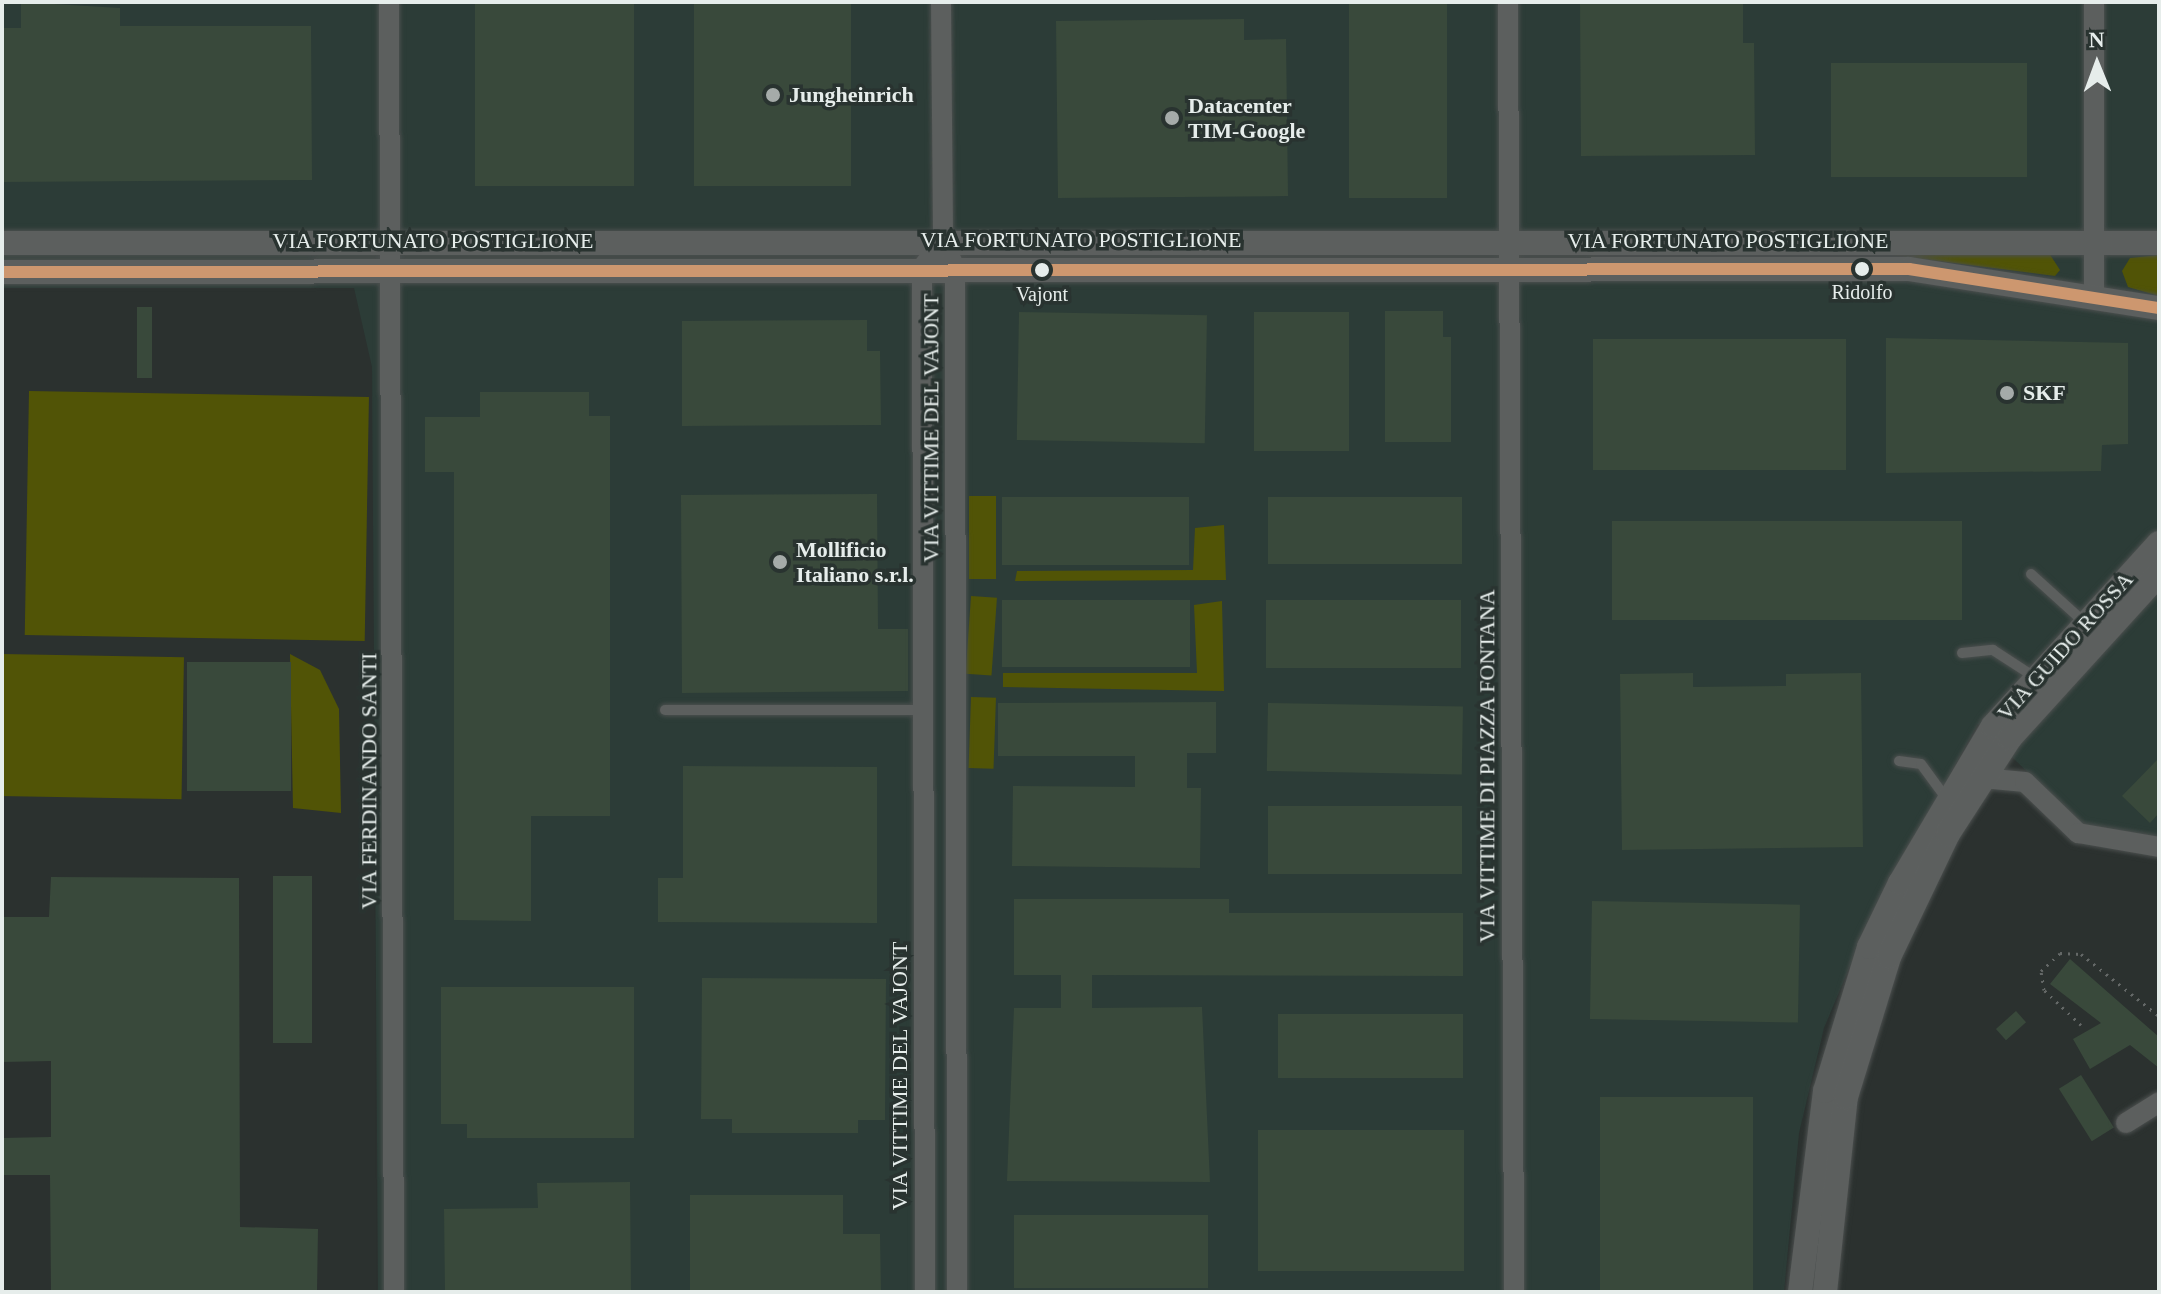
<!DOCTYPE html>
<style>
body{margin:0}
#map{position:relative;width:2161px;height:1294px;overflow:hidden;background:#2b312f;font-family:Georgia,serif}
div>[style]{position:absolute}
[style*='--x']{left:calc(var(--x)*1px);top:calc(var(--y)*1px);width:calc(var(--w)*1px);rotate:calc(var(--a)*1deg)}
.built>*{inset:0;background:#2c3c37}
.green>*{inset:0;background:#515406;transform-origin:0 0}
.building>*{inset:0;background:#39493b;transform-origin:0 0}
.path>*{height:3px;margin-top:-1.5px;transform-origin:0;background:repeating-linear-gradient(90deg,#646867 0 2px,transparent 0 8px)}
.roads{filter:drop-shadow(0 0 2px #4b4f4e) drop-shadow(0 0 2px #4b4f4e)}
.service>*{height:10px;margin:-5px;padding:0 5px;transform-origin:5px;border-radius:5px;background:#5c5f5e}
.minor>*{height:20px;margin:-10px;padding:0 10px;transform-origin:10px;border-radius:10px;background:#5c5f5e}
.tertiary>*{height:24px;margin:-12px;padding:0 12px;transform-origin:12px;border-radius:12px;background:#5c5f5e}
.bus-1>*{height:12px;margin:-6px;padding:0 6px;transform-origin:6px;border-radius:6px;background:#cd976f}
.dots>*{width:22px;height:22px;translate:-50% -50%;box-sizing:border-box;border:4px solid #293330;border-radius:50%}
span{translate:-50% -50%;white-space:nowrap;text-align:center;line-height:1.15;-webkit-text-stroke:7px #293330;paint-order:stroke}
.bus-label{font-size:20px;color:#e6edeb}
.poi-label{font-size:22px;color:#e6edeb;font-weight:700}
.left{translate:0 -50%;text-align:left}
.street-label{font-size:22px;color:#e6edeb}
.frame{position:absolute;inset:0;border:4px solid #e6edeb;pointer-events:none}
.north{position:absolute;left:2057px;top:24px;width:80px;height:80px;-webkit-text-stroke:6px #293330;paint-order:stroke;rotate:359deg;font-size:22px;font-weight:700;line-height:32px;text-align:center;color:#e6edeb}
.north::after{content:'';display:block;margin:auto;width:28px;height:36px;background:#e6edeb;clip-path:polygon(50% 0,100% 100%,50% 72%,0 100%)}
</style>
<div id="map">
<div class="built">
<i style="clip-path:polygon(2px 2px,2159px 2px,2159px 841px,2085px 828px,1978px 724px,1871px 916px,1824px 1028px,1799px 1133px,1784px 1292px,378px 1292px,372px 367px,354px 288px,2px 288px)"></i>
</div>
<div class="green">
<i style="clip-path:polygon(1868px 252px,2049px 253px,2060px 270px,2055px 276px)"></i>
<i style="clip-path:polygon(2159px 255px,2159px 296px,2128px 287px,2122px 271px,2130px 258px)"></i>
<i style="left:29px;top:391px;width:340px;height:244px;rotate:1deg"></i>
<i style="left:969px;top:496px;width:27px;height:83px"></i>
<i style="clip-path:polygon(1224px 525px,1226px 580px,1015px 581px,1017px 571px,1193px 570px,1195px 528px)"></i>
<i style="left:971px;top:596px;width:26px;height:78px;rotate:4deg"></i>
<i style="clip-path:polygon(1222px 601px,1224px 691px,1003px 687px,1003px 673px,1197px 673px,1194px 605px)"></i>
<i style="left:2px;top:654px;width:182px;height:142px;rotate:1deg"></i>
<i style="clip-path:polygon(290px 654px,320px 670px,339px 709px,341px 813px,293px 808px)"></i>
<i style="left:971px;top:697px;width:25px;height:71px;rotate:2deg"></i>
</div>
<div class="building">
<i style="clip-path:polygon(21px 2px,120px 8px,120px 26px,311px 26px,312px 180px,2px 182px,2px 28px,21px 28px)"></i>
<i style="left:1349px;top:2px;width:98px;height:196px"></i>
<i style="clip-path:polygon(1580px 2px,1743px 2px,1743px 43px,1754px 43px,1755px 155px,1581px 156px)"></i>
<i style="left:475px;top:3px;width:159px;height:183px"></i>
<i style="left:851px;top:3px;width:183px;height:157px;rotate:90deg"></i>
<i style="clip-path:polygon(1244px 19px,1244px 40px,1286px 39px,1288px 196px,1058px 198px,1056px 21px)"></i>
<i style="left:1831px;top:63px;width:196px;height:114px"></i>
<i style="left:137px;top:307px;width:15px;height:71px"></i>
<i style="clip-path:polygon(1385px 311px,1443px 311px,1443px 337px,1451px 337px,1451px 442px,1385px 442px)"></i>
<i style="left:1019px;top:312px;width:188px;height:128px;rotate:1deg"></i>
<i style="left:1254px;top:312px;width:95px;height:139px"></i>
<i style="clip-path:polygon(867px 320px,867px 351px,880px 351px,881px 425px,682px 426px,682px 321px)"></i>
<i style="clip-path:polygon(1886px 338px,2128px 343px,2128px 444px,2102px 445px,2101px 471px,1886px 473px)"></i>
<i style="left:1846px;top:339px;width:131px;height:253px;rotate:90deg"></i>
<i style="clip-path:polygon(480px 392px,589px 392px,589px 416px,610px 416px,610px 816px,531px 816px,531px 921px,454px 920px,454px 472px,425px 472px,425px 417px,480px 417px)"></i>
<i style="clip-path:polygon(877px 494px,878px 629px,908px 629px,908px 691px,682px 693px,681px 495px)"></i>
<i style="left:1002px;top:497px;width:187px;height:68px"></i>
<i style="left:1268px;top:497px;width:194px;height:67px"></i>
<i style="left:1962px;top:521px;width:99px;height:350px;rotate:90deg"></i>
<i style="left:1190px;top:600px;width:67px;height:188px;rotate:90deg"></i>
<i style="left:1461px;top:600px;width:68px;height:195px;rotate:90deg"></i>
<i style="left:187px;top:662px;width:104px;height:129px"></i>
<i style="clip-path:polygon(1693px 673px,1693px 687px,1786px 686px,1786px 674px,1861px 673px,1863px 847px,1622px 850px,1620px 674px)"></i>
<i style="clip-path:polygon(1216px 702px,1216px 753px,1187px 753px,1187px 788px,1201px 788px,1200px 868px,1012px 866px,1013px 786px,1135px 787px,1135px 756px,998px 756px,998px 703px)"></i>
<i style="left:1268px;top:703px;width:195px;height:68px;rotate:1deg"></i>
<i style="clip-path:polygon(2159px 758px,2159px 813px,2150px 823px,2122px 796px)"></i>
<i style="clip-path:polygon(683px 766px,877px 767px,877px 923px,658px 922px,658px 878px,683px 878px)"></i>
<i style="left:1268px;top:806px;width:194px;height:68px"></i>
<i style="left:273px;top:876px;width:39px;height:167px"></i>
<i style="clip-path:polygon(51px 877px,239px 878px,240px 1227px,318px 1229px,317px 1292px,51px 1292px,50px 1175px,2px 1175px,2px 1138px,51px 1137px,51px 1061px,2px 1062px,4px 917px,49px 917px)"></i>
<i style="clip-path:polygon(1014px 899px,1229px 899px,1229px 913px,1463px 913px,1463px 976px,1092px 975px,1092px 1008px,1202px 1007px,1210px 1182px,1007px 1181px,1014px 1008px,1061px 1008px,1061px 975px,1014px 975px)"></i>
<i style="left:1592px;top:901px;width:208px;height:118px;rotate:1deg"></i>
<i style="clip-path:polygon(2070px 959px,2159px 1037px,2159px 1068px,2130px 1045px,2090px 1069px,2073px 1039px,2101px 1023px,2050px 984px)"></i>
<i style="clip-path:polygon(702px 978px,886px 979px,885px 1120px,858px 1120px,858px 1133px,732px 1133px,732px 1119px,701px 1119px)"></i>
<i style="clip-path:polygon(441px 987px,634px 987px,634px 1138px,467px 1138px,467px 1124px,441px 1124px)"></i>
<i style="left:2016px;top:1011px;width:15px;height:27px;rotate:48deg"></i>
<i style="left:1278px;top:1014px;width:185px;height:64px"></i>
<i style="left:2081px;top:1075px;width:62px;height:26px;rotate:58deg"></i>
<i style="left:1600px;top:1097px;width:153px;height:195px"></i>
<i style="left:1464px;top:1130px;width:141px;height:206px;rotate:90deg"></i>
<i style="clip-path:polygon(630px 1182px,631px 1292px,445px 1292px,444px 1209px,538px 1208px,537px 1183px)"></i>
<i style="clip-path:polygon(690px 1195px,843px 1195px,843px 1234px,880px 1234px,881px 1292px,690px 1292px)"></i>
<i style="left:1014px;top:1215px;width:194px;height:73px"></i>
</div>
<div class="path">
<i style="--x:2081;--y:1025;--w:51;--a:-136.6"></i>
<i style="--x:2044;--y:990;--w:19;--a:-99"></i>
<i style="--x:2041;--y:971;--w:26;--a:-43"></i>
<i style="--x:2060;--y:953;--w:21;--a:3"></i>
<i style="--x:2081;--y:954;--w:100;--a:38.5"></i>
</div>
<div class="roads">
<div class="service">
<i style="--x:2031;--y:574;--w:70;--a:42.1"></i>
<i style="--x:1962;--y:653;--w:31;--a:-6"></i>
<i style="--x:1993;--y:650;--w:48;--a:33"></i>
<i style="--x:665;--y:710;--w:258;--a:0"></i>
<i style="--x:1899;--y:761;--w:22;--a:8"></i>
<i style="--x:1921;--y:764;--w:42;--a:53.7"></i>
</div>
<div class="minor">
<i style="--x:389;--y:2;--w:1290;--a:89.78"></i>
<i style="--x:941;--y:2;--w:238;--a:89.5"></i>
<i style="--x:943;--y:240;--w:30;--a:67"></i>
<i style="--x:955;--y:268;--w:1024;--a:89.89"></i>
<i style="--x:1508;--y:2;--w:1290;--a:89.73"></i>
<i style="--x:2094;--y:2;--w:294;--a:90"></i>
<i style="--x:1982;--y:778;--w:43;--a:5.3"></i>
<i style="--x:2025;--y:782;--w:74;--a:43.9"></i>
<i style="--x:2078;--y:833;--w:82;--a:9.8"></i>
<i style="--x:2126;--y:1123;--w:39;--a:-32"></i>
<i style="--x:925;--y:1292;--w:1024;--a:-90.17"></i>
<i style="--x:922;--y:268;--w:35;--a:-53"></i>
</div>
<div class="tertiary">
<i style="--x:2;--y:243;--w:2157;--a:0"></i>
<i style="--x:2;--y:272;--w:1907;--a:-0.09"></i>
<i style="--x:1909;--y:269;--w:253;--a:8.9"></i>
<i style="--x:1800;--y:1292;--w:203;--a:-82.9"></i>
<i style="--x:1825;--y:1091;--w:151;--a:-73"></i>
<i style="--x:1869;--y:947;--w:71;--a:-64.2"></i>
<i style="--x:1900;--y:883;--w:182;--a:-59.4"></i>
<i style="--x:1993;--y:726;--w:247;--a:-47.8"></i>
<i style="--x:1825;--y:1292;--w:196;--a:-83.9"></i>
<i style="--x:1846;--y:1097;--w:146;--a:-72.9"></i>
<i style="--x:1889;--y:957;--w:136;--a:-64.4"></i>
<i style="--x:1948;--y:834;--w:114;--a:-57.1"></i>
<i style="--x:2010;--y:738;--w:222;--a:-47.7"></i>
</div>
</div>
<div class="bus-1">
<i style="--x:2;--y:272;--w:1907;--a:-0.09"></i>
<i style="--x:1909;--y:269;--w:253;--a:8.9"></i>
</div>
<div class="dots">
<i style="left:773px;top:95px;background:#a5aba9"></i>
<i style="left:1172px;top:118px;background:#a5aba9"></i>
<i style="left:1862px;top:269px;background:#e6edeb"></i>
<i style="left:1042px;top:270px;background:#e6edeb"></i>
<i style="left:2007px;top:393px;background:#a5aba9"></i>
<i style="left:780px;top:562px;background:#a5aba9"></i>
</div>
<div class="bus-label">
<span style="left:1862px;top:292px">Ridolfo</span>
<span style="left:1042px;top:294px">Vajont</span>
</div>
<div class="poi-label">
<span class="left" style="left:789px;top:95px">Jungheinrich</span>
<span class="left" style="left:1188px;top:118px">Datacenter<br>TIM-Google</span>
<span class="left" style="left:2023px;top:393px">SKF</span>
<span class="left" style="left:796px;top:562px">Mollificio<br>Italiano s.r.l.</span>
</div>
<div class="street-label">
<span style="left:1081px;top:240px">VIA FORTUNATO POSTIGLIONE</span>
<span style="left:433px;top:241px">VIA FORTUNATO POSTIGLIONE</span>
<span style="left:1728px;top:241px">VIA FORTUNATO POSTIGLIONE</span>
<span style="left:931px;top:428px;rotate:-90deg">VIA VITTIME DEL VAJONT</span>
<span style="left:2065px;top:646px;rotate:-48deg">VIA GUIDO ROSSA</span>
<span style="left:1487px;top:766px;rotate:-90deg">VIA VITTIME DI PIAZZA FONTANA</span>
<span style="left:369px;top:781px;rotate:-90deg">VIA FERDINANDO SANTI</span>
<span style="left:900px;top:1076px;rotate:-90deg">VIA VITTIME DEL VAJONT</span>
</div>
<div class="frame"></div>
<div class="north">N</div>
</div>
